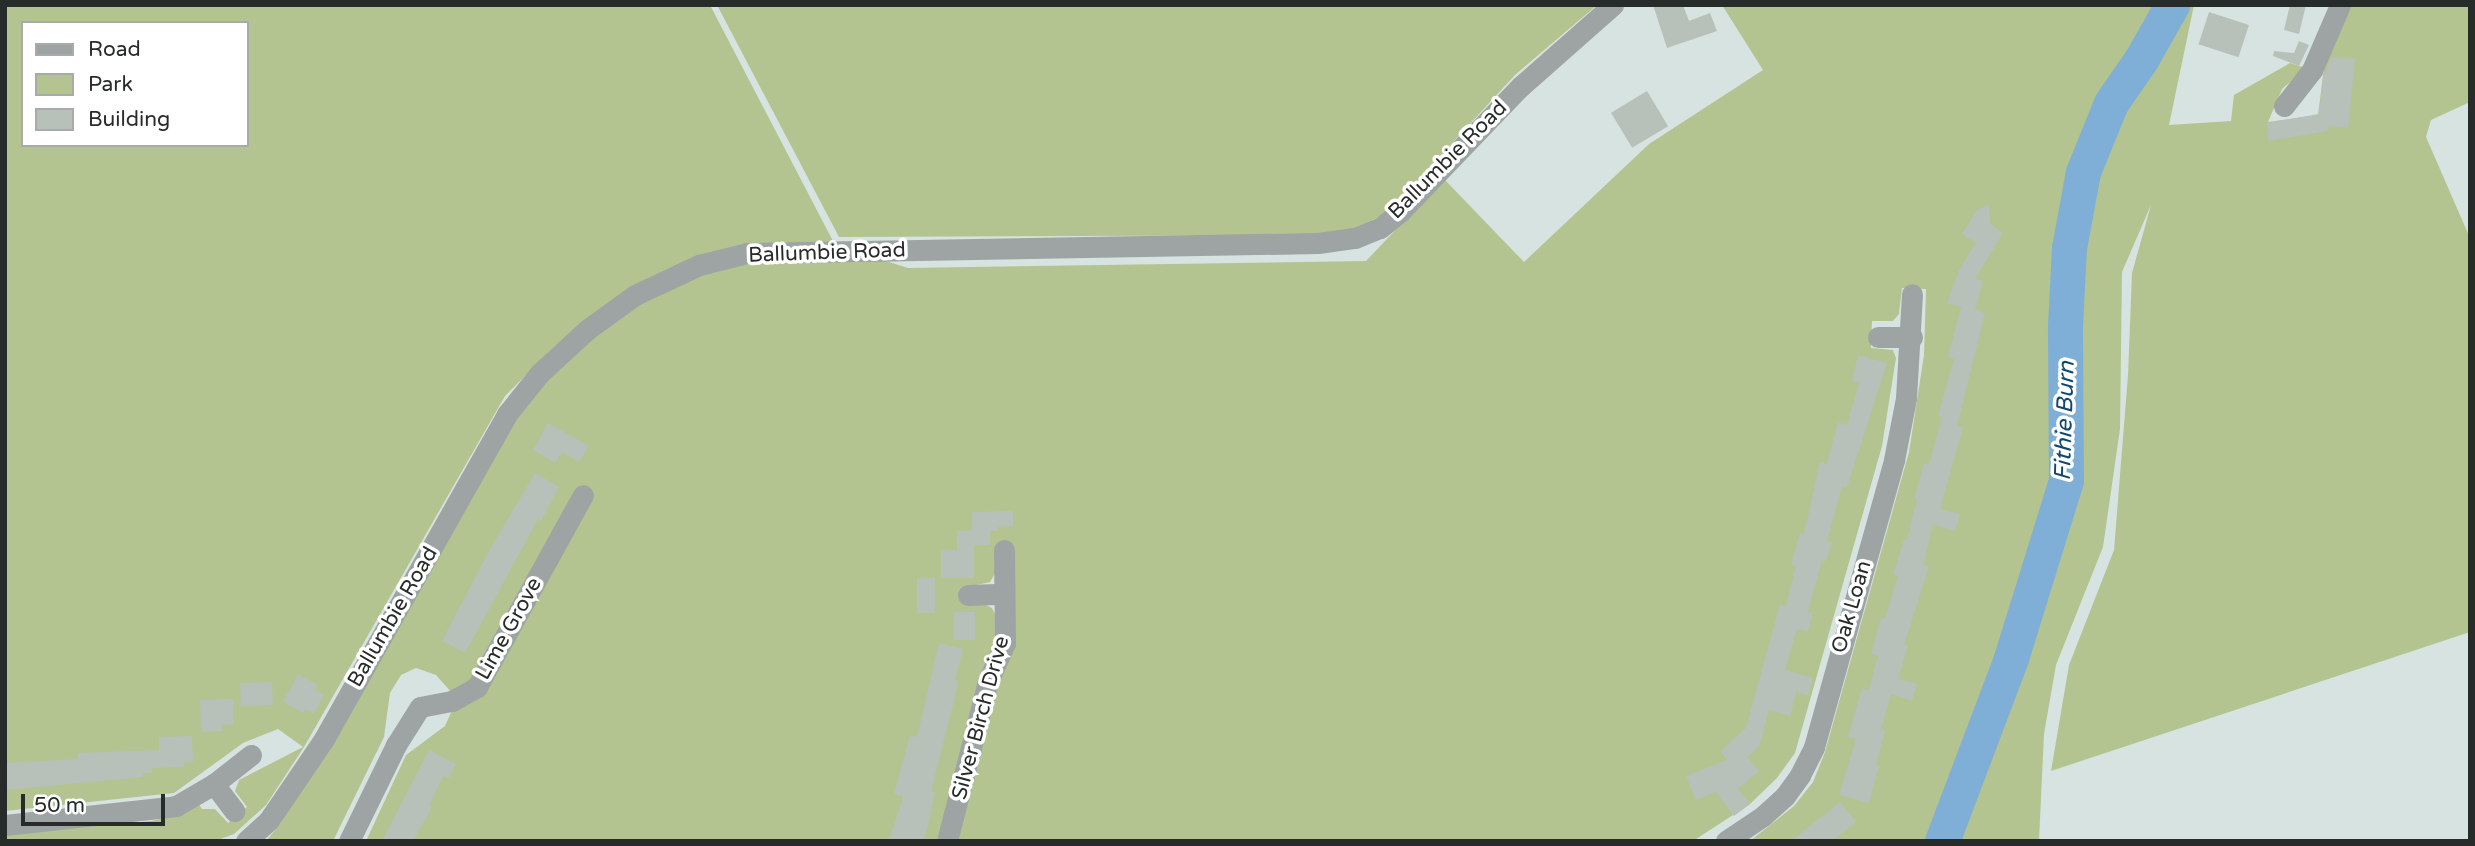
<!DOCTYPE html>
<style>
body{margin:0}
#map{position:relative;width:2475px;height:846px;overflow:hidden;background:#d7e3e1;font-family:"Varela Round",sans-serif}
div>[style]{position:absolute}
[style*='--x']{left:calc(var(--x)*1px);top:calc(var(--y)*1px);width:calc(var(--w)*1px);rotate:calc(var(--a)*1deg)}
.green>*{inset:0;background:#b4c490}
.river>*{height:35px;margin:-17.5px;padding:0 17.5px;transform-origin:17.5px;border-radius:17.5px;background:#7fafd6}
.building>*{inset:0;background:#b7c0b9;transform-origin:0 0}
.minor>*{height:21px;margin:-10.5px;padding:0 10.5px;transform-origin:10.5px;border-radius:10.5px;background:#9ea3a4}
span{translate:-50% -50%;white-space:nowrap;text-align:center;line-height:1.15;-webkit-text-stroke:7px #fff;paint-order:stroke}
.street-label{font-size:21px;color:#272b2a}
.water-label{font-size:23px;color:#11486f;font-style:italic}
.frame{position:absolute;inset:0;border:7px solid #272b2a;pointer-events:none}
.legend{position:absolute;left:21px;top:21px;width:228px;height:126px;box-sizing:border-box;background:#fff;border:2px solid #a9aaaa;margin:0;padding:9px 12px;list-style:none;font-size:21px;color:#272b2a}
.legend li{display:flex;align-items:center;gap:14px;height:35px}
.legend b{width:35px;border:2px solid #a9aaaa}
.scale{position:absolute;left:21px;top:794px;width:144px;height:32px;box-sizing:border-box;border:4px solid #272b2a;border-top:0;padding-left:9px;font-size:21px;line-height:24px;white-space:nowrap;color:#272b2a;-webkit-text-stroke:5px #fff;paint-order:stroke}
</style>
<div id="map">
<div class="green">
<i style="clip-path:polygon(evenodd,5px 5px,710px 5px,835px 245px,908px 268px,1366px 261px,1444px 179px,1524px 262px,1649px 144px,1763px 70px,1722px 5px,2194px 5px,2169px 125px,2231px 121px,2234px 95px,2290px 63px,2306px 68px,2282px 89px,2268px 122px,2318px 115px,2325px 60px,2348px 5px,2470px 5px,2470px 102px,2431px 120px,2426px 137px,2470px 238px,2470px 632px,2051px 771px,2069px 665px,2114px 550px,2128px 375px,2132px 273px,2151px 205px,2122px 272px,2120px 429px,2103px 547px,2056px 665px,2044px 734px,2039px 841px,1750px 841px,1794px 806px,1813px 782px,1825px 752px,1909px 452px,1924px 355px,1926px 289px,1902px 288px,1899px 314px,1893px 321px,1872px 321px,1871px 348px,1893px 350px,1896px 358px,1882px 446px,1795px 753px,1777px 778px,1750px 804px,1693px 841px,958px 841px,995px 683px,1012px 644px,1011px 550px,996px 551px,996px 572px,990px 582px,968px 587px,969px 604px,982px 603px,992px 608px,998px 620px,994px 649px,980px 679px,939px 841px,366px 841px,406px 755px,445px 726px,453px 708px,469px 701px,482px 689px,508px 640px,515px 639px,527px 617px,525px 611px,568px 532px,574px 532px,587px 508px,588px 497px,580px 492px,480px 672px,467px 686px,452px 693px,436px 675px,416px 668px,401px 675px,390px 693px,384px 737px,333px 841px,266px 841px,280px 824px,398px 628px,515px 417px,567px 356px,555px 346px,505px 396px,304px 747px,266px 805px,234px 834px,215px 841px,5px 841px,5px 834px,151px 821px,179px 815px,199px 804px,202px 809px,215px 809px,228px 823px,247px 807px,235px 791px,239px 780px,303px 747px,278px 729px,243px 743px,174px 793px,5px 811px,5px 5px,23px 23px,247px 23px,247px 145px,23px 145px,23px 23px)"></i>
<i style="clip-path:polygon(717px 5px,1597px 5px,1515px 75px,1394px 206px,1360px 229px,1319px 235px,839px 237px)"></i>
</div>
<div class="river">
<i style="--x:1942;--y:841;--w:196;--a:-69.3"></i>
<i style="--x:2011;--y:658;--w:186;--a:-72.8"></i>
<i style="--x:2066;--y:480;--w:154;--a:-90.4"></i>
<i style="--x:2065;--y:326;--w:78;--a:-87.1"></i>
<i style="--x:2069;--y:248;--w:77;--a:-79.6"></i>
<i style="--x:2083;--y:172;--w:74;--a:-67.9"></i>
<i style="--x:2111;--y:103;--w:55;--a:-55.4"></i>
<i style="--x:2142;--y:58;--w:61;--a:-60.5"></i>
</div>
<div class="building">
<i style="clip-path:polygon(1653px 5px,1683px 5px,1689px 21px,1710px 13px,1717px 31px,1667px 48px)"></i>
<i style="clip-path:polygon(2290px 5px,2306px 5px,2299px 34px,2284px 30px)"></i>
<i style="left:2209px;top:12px;width:42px;height:34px;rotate:18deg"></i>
<i style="clip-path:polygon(2299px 41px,2309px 45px,2299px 66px,2273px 56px,2274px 51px,2294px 53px)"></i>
<i style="clip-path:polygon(2332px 57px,2355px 59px,2348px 128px,2328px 126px,2328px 131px,2268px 141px,2267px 123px,2319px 114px,2323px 77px)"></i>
<i style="left:1647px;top:91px;width:41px;height:42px;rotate:59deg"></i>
<i style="clip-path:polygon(1989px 205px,1990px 224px,2003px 233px,1975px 279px,1983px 281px,1975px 310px,1985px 313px,1957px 426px,1963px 427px,1940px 509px,1960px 514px,1955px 531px,1933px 524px,1923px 564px,1929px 566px,1904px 645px,1908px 646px,1898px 679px,1917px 684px,1912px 701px,1891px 694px,1881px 729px,1885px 730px,1876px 765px,1879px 766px,1869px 803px,1839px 795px,1856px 739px,1848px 737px,1862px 688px,1869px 690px,1878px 656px,1871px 654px,1881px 618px,1885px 619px,1898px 576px,1893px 574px,1904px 540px,1907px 540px,1917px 499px,1914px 499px,1924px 463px,1929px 465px,1942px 417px,1938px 416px,1954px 359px,1948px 357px,1961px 307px,1947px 303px,1959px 270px,1976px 243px,1962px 234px,1977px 210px)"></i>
<i style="clip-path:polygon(1858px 355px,1887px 363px,1847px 487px,1842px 486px,1827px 541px,1832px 542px,1826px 561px,1822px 560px,1808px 612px,1813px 613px,1808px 631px,1797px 629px,1785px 670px,1813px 678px,1808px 695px,1796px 692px,1790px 716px,1769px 710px,1759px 747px,1747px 757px,1759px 771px,1738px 789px,1750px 804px,1734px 816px,1716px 792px,1696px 800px,1686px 776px,1727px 760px,1720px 751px,1746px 728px,1780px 604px,1786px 606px,1796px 566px,1791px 564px,1800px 533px,1804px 534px,1820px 462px,1827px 464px,1838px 422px,1847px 425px,1859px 383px,1852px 381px)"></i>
<i style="clip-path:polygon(548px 423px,589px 446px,579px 462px,562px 452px,555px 463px,533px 450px)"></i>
<i style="clip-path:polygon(535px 473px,559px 487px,541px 521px,538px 519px,465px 653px,442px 641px,489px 551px)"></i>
<i style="clip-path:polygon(1013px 511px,1013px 526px,998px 527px,998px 531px,990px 531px,990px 545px,974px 545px,974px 578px,941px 578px,941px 550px,957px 550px,957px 531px,972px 530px,972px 512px)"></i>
<i style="left:917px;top:578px;width:18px;height:35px"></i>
<i style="left:954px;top:612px;width:21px;height:28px"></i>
<i style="clip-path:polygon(939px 643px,963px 649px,955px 680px,958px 681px,955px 697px,931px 791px,935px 792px,928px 826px,923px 841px,889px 841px,903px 797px,894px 794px,910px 735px,917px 737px)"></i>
<i style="clip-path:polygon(298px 674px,318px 685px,315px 690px,324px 695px,314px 713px,305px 709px,303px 713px,283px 702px)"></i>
<i style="left:272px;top:682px;width:23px;height:32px;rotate:88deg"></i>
<i style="clip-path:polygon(233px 699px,233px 724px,222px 725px,223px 731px,201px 732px,200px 700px)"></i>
<i style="clip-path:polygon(192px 736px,193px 762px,184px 762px,184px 767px,152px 768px,152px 773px,143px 773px,143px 777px,5px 790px,5px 763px,78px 759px,78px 753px,159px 750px,159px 737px)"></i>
<i style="clip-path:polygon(429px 750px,456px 764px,449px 778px,443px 776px,429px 806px,432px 807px,413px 841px,382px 841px)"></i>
<i style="clip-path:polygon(1840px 802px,1856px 822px,1832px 841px,1791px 841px)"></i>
</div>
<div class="minor">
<i style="--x:2284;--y:106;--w:46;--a:-52.1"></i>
<i style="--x:2312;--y:70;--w:71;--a:-66.7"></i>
<i style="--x:1878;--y:337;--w:34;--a:0"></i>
<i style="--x:968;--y:595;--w:36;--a:-2"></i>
<i style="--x:214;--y:784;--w:34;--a:53"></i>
<i style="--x:5;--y:825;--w:172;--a:-6.3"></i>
<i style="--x:176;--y:806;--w:44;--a:-30.1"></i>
<i style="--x:214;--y:784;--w:47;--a:-38.1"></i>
<i style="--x:246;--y:841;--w:31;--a:-42"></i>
<i style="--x:269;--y:820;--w:98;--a:-55.8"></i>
<i style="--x:324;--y:739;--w:373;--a:-60.6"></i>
<i style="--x:507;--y:414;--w:53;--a:-51.2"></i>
<i style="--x:540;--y:373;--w:65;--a:-42.5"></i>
<i style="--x:588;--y:329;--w:58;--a:-35.9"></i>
<i style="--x:635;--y:295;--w:71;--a:-25.1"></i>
<i style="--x:699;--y:265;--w:49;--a:-14"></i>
<i style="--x:747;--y:253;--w:571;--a:-1"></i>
<i style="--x:1318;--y:243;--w:37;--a:-8"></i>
<i style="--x:1355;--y:238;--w:27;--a:-22"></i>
<i style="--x:1380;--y:228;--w:27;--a:-39"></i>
<i style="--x:1401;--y:211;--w:173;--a:-46.2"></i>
<i style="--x:1521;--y:86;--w:123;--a:-41.4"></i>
<i style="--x:349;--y:841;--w:107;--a:-63.9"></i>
<i style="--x:396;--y:745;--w:45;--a:-57.7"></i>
<i style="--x:420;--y:707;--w:33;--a:-11"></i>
<i style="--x:452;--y:701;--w:29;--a:-29"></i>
<i style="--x:477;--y:687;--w:219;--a:-61.1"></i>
<i style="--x:947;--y:841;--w:165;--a:-75.6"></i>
<i style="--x:988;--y:681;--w:42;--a:-65.9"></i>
<i style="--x:1005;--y:643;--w:93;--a:-90.6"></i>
<i style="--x:1726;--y:841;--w:45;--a:-34"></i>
<i style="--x:1763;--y:816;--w:30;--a:-42"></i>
<i style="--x:1785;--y:796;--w:26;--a:-54"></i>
<i style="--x:1800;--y:775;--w:31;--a:-63"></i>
<i style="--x:1814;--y:747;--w:298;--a:-74.4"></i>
<i style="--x:1894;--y:460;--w:63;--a:-79"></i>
<i style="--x:1906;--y:398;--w:104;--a:-86.7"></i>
</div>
<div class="street-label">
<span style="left:1448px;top:160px;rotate:-45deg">Ballumbie Road</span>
<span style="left:827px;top:253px;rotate:-2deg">Ballumbie Road</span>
<span style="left:1852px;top:607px;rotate:-74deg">Oak Loan</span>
<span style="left:393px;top:617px;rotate:-60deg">Ballumbie Road</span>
<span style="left:509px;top:629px;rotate:-61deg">Lime Grove</span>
<span style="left:981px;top:718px;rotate:-75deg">Silver Birch Drive</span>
</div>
<div class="water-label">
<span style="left:2065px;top:421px;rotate:-88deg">Fithie Burn</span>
</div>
<div class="frame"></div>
<ul class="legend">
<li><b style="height:9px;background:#9ea3a4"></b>Road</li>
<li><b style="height:19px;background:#b4c490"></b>Park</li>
<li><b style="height:19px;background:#b7c0b9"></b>Building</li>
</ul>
<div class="scale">50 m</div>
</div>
